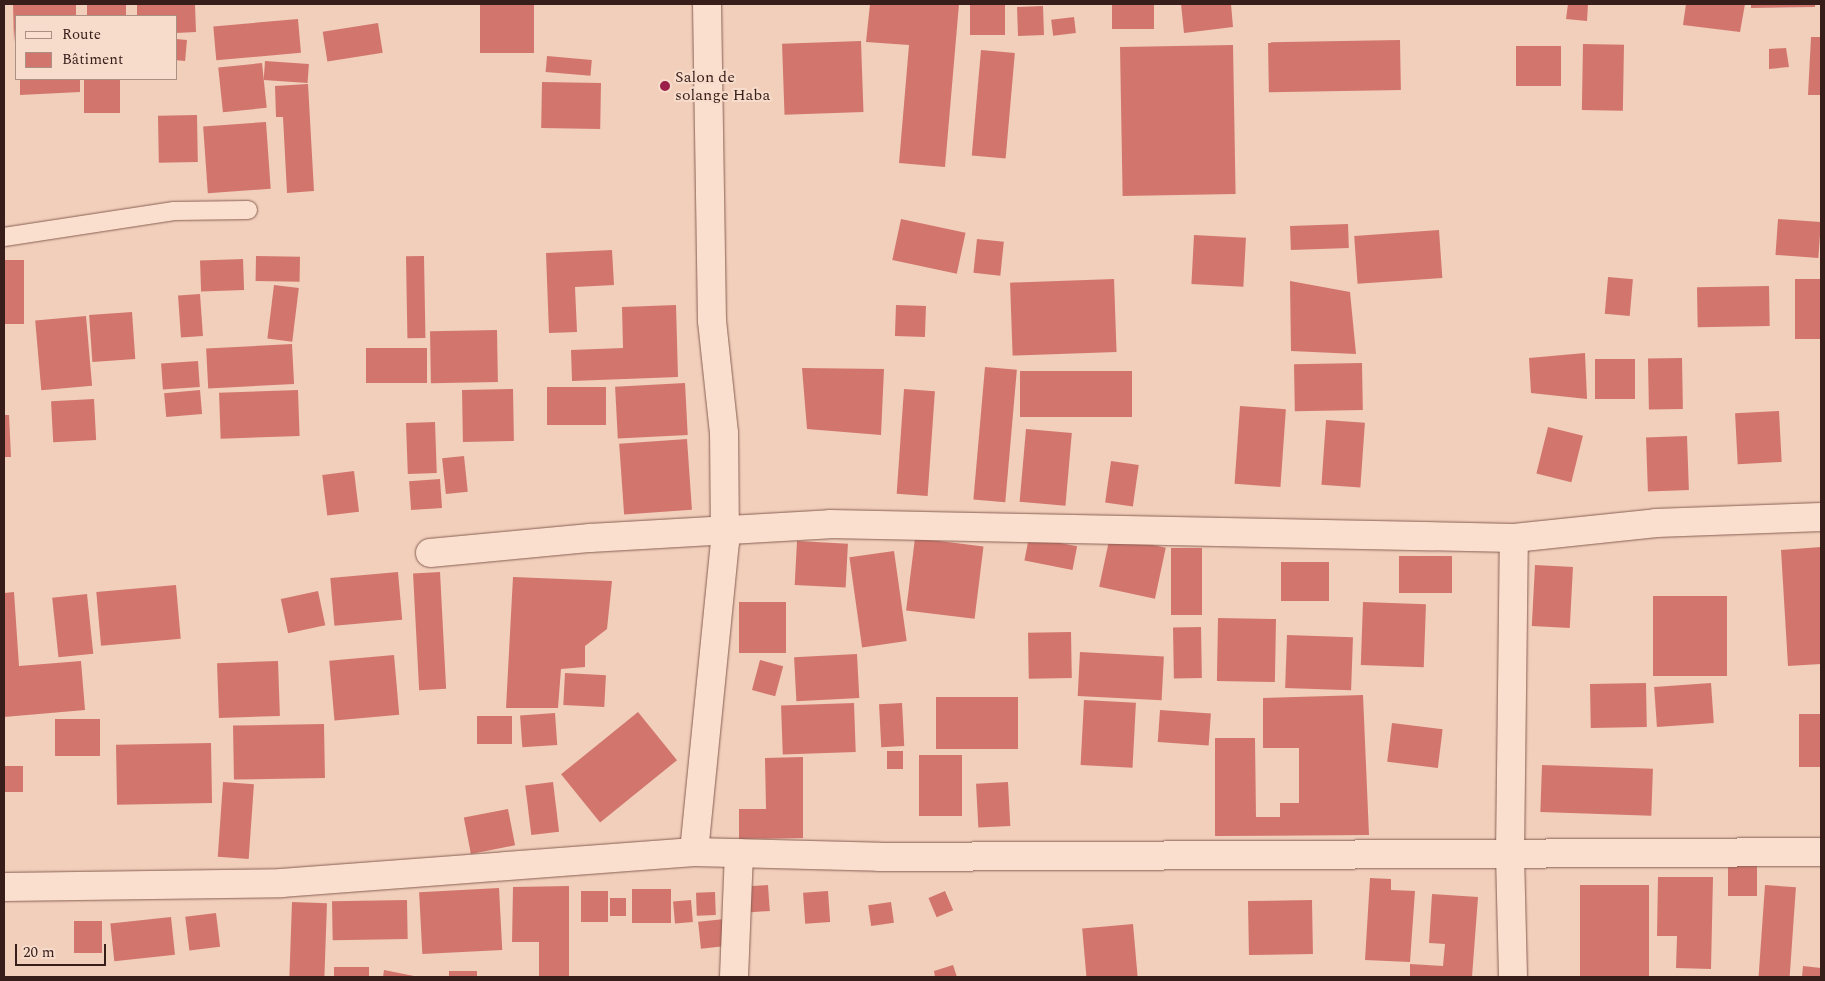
<!DOCTYPE html>
<meta charset="utf-8">
<style>
body{margin:0}
#map{position:relative;width:1825px;height:981px;overflow:hidden;background:#f1cfbb;font-family:Spectral,serif}
div>[style]{position:absolute}
[style*='--x']{left:calc(var(--x)*1px);top:calc(var(--y)*1px);width:calc(var(--w)*1px);rotate:calc(var(--a)*1deg)}
.building>*{inset:0;background:#d2766d;transform-origin:0 0}
.roads{filter:drop-shadow(0 0 1px #895f54) drop-shadow(0 0 1px #895f54)}
.service>*{height:18px;margin:-9px;padding:0 9px;transform-origin:9px;border-radius:9px;background:#fbdfce}
.minor>*{height:28px;margin:-14px;padding:0 14px;transform-origin:14px;border-radius:14px;background:#fbdfce}
.dots>*{width:14px;height:14px;translate:-50% -50%;box-sizing:border-box;border:2px solid #f8dccb;border-radius:50%}
span{translate:-50% -50%;white-space:nowrap;text-align:center;line-height:1.15;-webkit-text-stroke:4px #f8dccb;paint-order:stroke}
.poi-label{font-size:16px;color:#371e1a}
.left{translate:0 -50%;text-align:left}
.frame{position:absolute;inset:0;border:5px solid #371e1a;pointer-events:none}
.legend{position:absolute;left:15px;top:15px;width:162px;height:65px;box-sizing:border-box;background:#f8dccb;border:1px solid #ab9084;margin:0;padding:6px 9px;list-style:none;font-size:15px;color:#371e1a}
.legend li{display:flex;align-items:center;gap:10px;height:25px}
.legend b{width:25px;border:1px solid #ab9084}
.scale{position:absolute;left:15px;top:944px;width:91px;height:22px;box-sizing:border-box;border:2px solid #371e1a;border-top:0;padding-left:6px;font-size:15px;line-height:18px;white-space:nowrap;color:#371e1a;-webkit-text-stroke:4px #f8dccb;paint-order:stroke}
</style>
<div id="map">
<div class="building">
<i style="clip-path:polygon(13px 4px,76px 4px,76px 16px,16px 16px,14px 43px)"></i>
<i style="left:87px;top:4px;width:39px;height:12px"></i>
<i style="clip-path:polygon(137px 4px,195px 4px,196px 32px,176px 33px,176px 16px,137px 16px)"></i>
<i style="left:480px;top:4px;width:54px;height:49px"></i>
<i style="clip-path:polygon(870px 4px,959px 4px,945px 167px,899px 163px,909px 45px,866px 42px)"></i>
<i style="left:970px;top:4px;width:35px;height:31px"></i>
<i style="left:1112px;top:4px;width:42px;height:25px"></i>
<i style="clip-path:polygon(1181px 4px,1231px 4px,1233px 27px,1184px 33px)"></i>
<i style="clip-path:polygon(1568px 4px,1588px 4px,1587px 21px,1566px 19px)"></i>
<i style="clip-path:polygon(1686px 4px,1745px 4px,1740px 32px,1683px 25px)"></i>
<i style="clip-path:polygon(1751px 4px,1815px 4px,1815px 7px,1751px 8px)"></i>
<i style="left:1043px;top:6px;width:29px;height:26px;rotate:88deg"></i>
<i style="left:1074px;top:17px;width:16px;height:23px;rotate:83deg"></i>
<i style="left:298px;top:19px;width:34px;height:85px;rotate:85deg"></i>
<i style="left:378px;top:23px;width:30px;height:56px;rotate:81deg"></i>
<i style="clip-path:polygon(1811px 37px,1821px 37px,1821px 95px,1808px 95px)"></i>
<i style="left:176px;top:39px;width:11px;height:21px;rotate:5deg"></i>
<i style="left:1400px;top:40px;width:50px;height:132px;rotate:89deg"></i>
<i style="left:861px;top:41px;width:71px;height:79px;rotate:88deg"></i>
<i style="left:1583px;top:44px;width:41px;height:66px;rotate:1deg"></i>
<i style="left:1233px;top:45px;width:149px;height:113px;rotate:89deg"></i>
<i style="left:1516px;top:46px;width:45px;height:40px"></i>
<i style="clip-path:polygon(1786px 48px,1789px 67px,1769px 69px,1769px 49px)"></i>
<i style="left:981px;top:50px;width:34px;height:106px;rotate:5deg"></i>
<i style="left:547px;top:56px;width:45px;height:16px;rotate:5deg"></i>
<i style="left:265px;top:61px;width:44px;height:19px;rotate:4deg"></i>
<i style="left:262px;top:63px;width:45px;height:44px;rotate:84deg"></i>
<i style="clip-path:polygon(20px 79px,80px 79px,80px 92px,20px 95px)"></i>
<i style="left:84px;top:79px;width:36px;height:34px"></i>
<i style="left:542px;top:82px;width:59px;height:46px;rotate:1deg"></i>
<i style="clip-path:polygon(308px 84px,314px 191px,287px 193px,283px 117px,276px 117px,275px 86px)"></i>
<i style="left:197px;top:115px;width:47px;height:39px;rotate:89deg"></i>
<i style="left:266px;top:122px;width:67px;height:63px;rotate:86deg"></i>
<i style="left:901px;top:219px;width:66px;height:42px;rotate:12deg"></i>
<i style="left:1778px;top:219px;width:43px;height:36px;rotate:4deg"></i>
<i style="left:1348px;top:224px;width:24px;height:58px;rotate:88deg"></i>
<i style="left:1439px;top:230px;width:48px;height:85px;rotate:86deg"></i>
<i style="left:1194px;top:235px;width:52px;height:49px;rotate:3deg"></i>
<i style="left:977px;top:239px;width:27px;height:34px;rotate:6deg"></i>
<i style="clip-path:polygon(612px 250px,614px 285px,575px 287px,577px 332px,549px 333px,546px 253px)"></i>
<i style="left:256px;top:256px;width:44px;height:25px;rotate:1deg"></i>
<i style="left:424px;top:256px;width:82px;height:18px;rotate:89deg"></i>
<i style="left:243px;top:259px;width:31px;height:43px;rotate:88deg"></i>
<i style="left:4px;top:260px;width:20px;height:64px"></i>
<i style="left:1608px;top:277px;width:25px;height:37px;rotate:5deg"></i>
<i style="left:1114px;top:279px;width:73px;height:104px;rotate:88deg"></i>
<i style="left:1795px;top:279px;width:26px;height:60px"></i>
<i style="clip-path:polygon(1290px 281px,1350px 292px,1356px 354px,1291px 351px)"></i>
<i style="left:274px;top:285px;width:25px;height:54px;rotate:7deg"></i>
<i style="left:1769px;top:286px;width:40px;height:72px;rotate:89deg"></i>
<i style="left:200px;top:294px;width:42px;height:22px;rotate:86deg"></i>
<i style="clip-path:polygon(676px 305px,678px 377px,572px 381px,571px 350px,623px 348px,622px 307px)"></i>
<i style="left:896px;top:305px;width:30px;height:31px;rotate:2deg"></i>
<i style="left:132px;top:312px;width:47px;height:43px;rotate:86deg"></i>
<i style="left:86px;top:316px;width:70px;height:51px;rotate:85deg"></i>
<i style="left:497px;top:330px;width:52px;height:67px;rotate:89deg"></i>
<i style="left:292px;top:344px;width:40px;height:86px;rotate:87deg"></i>
<i style="left:427px;top:348px;width:35px;height:61px;rotate:90deg"></i>
<i style="clip-path:polygon(1585px 353px,1587px 399px,1531px 393px,1529px 358px)"></i>
<i style="left:1682px;top:358px;width:51px;height:34px;rotate:89deg"></i>
<i style="left:1635px;top:359px;width:40px;height:40px;rotate:90deg"></i>
<i style="left:198px;top:361px;width:26px;height:37px;rotate:86deg"></i>
<i style="left:1362px;top:363px;width:47px;height:68px;rotate:89deg"></i>
<i style="left:985px;top:367px;width:32px;height:133px;rotate:5deg"></i>
<i style="clip-path:polygon(802px 368px,884px 369px,881px 435px,807px 429px)"></i>
<i style="left:1132px;top:371px;width:46px;height:112px;rotate:90deg"></i>
<i style="left:685px;top:383px;width:52px;height:70px;rotate:87deg"></i>
<i style="left:606px;top:387px;width:38px;height:59px;rotate:90deg"></i>
<i style="left:513px;top:389px;width:52px;height:51px;rotate:89deg"></i>
<i style="left:904px;top:389px;width:31px;height:105px;rotate:4deg"></i>
<i style="left:200px;top:390px;width:24px;height:36px;rotate:85deg"></i>
<i style="left:298px;top:390px;width:46px;height:79px;rotate:88deg"></i>
<i style="left:94px;top:399px;width:41px;height:43px;rotate:87deg"></i>
<i style="left:1240px;top:406px;width:46px;height:78px;rotate:4deg"></i>
<i style="left:1779px;top:411px;width:51px;height:44px;rotate:87deg"></i>
<i style="clip-path:polygon(4px 415px,9px 415px,11px 457px,4px 457px)"></i>
<i style="left:1326px;top:420px;width:39px;height:65px;rotate:4deg"></i>
<i style="left:435px;top:422px;width:51px;height:29px;rotate:88deg"></i>
<i style="left:1548px;top:427px;width:36px;height:48px;rotate:14deg"></i>
<i style="left:1026px;top:429px;width:46px;height:73px;rotate:5deg"></i>
<i style="left:1687px;top:436px;width:54px;height:41px;rotate:88deg"></i>
<i style="left:687px;top:439px;width:71px;height:68px;rotate:86deg"></i>
<i style="left:464px;top:456px;width:36px;height:22px;rotate:84deg"></i>
<i style="left:1111px;top:461px;width:28px;height:42px;rotate:8deg"></i>
<i style="left:354px;top:471px;width:41px;height:32px;rotate:83deg"></i>
<i style="left:440px;top:479px;width:29px;height:31px;rotate:86deg"></i>
<i style="left:1110px;top:536px;width:57px;height:52px;rotate:12deg"></i>
<i style="left:1029px;top:537px;width:49px;height:24px;rotate:11deg"></i>
<i style="left:915px;top:538px;width:69px;height:73px;rotate:7deg"></i>
<i style="left:797px;top:541px;width:51px;height:44px;rotate:3deg"></i>
<i style="clip-path:polygon(1821px 547px,1821px 664px,1788px 666px,1781px 550px)"></i>
<i style="left:1171px;top:548px;width:31px;height:67px"></i>
<i style="left:894px;top:551px;width:91px;height:45px;rotate:82deg"></i>
<i style="left:1399px;top:556px;width:53px;height:37px"></i>
<i style="left:1281px;top:562px;width:48px;height:39px"></i>
<i style="left:1535px;top:565px;width:38px;height:61px;rotate:3deg"></i>
<i style="left:398px;top:572px;width:48px;height:68px;rotate:85deg"></i>
<i style="left:440px;top:572px;width:117px;height:27px;rotate:87deg"></i>
<i style="clip-path:polygon(513px 577px,612px 581px,607px 629px,585px 646px,585px 667px,561px 669px,558px 708px,506px 708px)"></i>
<i style="left:176px;top:585px;width:54px;height:80px;rotate:85deg"></i>
<i style="left:318px;top:591px;width:35px;height:38px;rotate:78deg"></i>
<i style="clip-path:polygon(14px 592px,19px 666px,81px 661px,85px 710px,4px 717px,4px 593px)"></i>
<i style="left:87px;top:594px;width:60px;height:35px;rotate:84deg"></i>
<i style="left:1727px;top:596px;width:80px;height:74px;rotate:90deg"></i>
<i style="left:739px;top:602px;width:47px;height:51px"></i>
<i style="left:1363px;top:602px;width:63px;height:63px;rotate:2deg"></i>
<i style="left:1218px;top:618px;width:58px;height:63px;rotate:1deg"></i>
<i style="left:1201px;top:627px;width:51px;height:28px;rotate:89deg"></i>
<i style="left:1071px;top:632px;width:46px;height:43px;rotate:89deg"></i>
<i style="left:1287px;top:635px;width:66px;height:53px;rotate:2deg"></i>
<i style="left:1080px;top:652px;width:84px;height:44px;rotate:3deg"></i>
<i style="left:857px;top:654px;width:44px;height:63px;rotate:87deg"></i>
<i style="left:394px;top:655px;width:60px;height:65px;rotate:85deg"></i>
<i style="left:760px;top:660px;width:24px;height:31px;rotate:15deg"></i>
<i style="left:278px;top:661px;width:55px;height:61px;rotate:88deg"></i>
<i style="left:565px;top:673px;width:41px;height:32px;rotate:3deg"></i>
<i style="left:1646px;top:683px;width:44px;height:56px;rotate:89deg"></i>
<i style="left:1711px;top:683px;width:40px;height:57px;rotate:86deg"></i>
<i style="clip-path:polygon(1363px 695px,1369px 835px,1215px 836px,1215px 738px,1255px 738px,1256px 817px,1280px 817px,1280px 803px,1299px 803px,1299px 748px,1263px 748px,1263px 698px)"></i>
<i style="left:936px;top:697px;width:82px;height:52px"></i>
<i style="left:1084px;top:700px;width:52px;height:65px;rotate:3deg"></i>
<i style="left:854px;top:703px;width:49px;height:73px;rotate:88deg"></i>
<i style="left:902px;top:703px;width:43px;height:23px;rotate:87deg"></i>
<i style="left:1160px;top:710px;width:51px;height:32px;rotate:4deg"></i>
<i style="left:638px;top:712px;width:62px;height:99px;rotate:51deg"></i>
<i style="left:555px;top:713px;width:32px;height:35px;rotate:86deg"></i>
<i style="left:1799px;top:714px;width:22px;height:53px"></i>
<i style="left:477px;top:716px;width:35px;height:28px"></i>
<i style="left:55px;top:719px;width:45px;height:37px"></i>
<i style="left:1392px;top:723px;width:51px;height:39px;rotate:7deg"></i>
<i style="left:324px;top:724px;width:54px;height:91px;rotate:89deg"></i>
<i style="left:211px;top:743px;width:60px;height:95px;rotate:89deg"></i>
<i style="left:887px;top:751px;width:16px;height:18px"></i>
<i style="left:919px;top:755px;width:43px;height:61px"></i>
<i style="clip-path:polygon(803px 757px,803px 838px,739px 839px,739px 809px,766px 809px,765px 758px)"></i>
<i style="left:1542px;top:765px;width:111px;height:47px;rotate:2deg"></i>
<i style="left:23px;top:766px;width:26px;height:19px;rotate:90deg"></i>
<i style="left:223px;top:782px;width:31px;height:75px;rotate:4deg"></i>
<i style="left:553px;top:782px;width:50px;height:28px;rotate:83deg"></i>
<i style="left:1008px;top:782px;width:44px;height:32px;rotate:87deg"></i>
<i style="left:508px;top:809px;width:37px;height:45px;rotate:79deg"></i>
<i style="left:1728px;top:864px;width:29px;height:32px"></i>
<i style="clip-path:polygon(1658px 877px,1713px 877px,1711px 969px,1676px 968px,1677px 936px,1657px 936px)"></i>
<i style="clip-path:polygon(1370px 878px,1391px 879px,1391px 890px,1415px 891px,1410px 962px,1365px 960px)"></i>
<i style="left:768px;top:885px;width:26px;height:19px;rotate:86deg"></i>
<i style="left:1649px;top:885px;width:92px;height:69px;rotate:90deg"></i>
<i style="left:1765px;top:885px;width:31px;height:92px;rotate:4deg"></i>
<i style="clip-path:polygon(569px 886px,569px 977px,539px 977px,539px 942px,512px 942px,513px 887px)"></i>
<i style="left:499px;top:888px;width:62px;height:80px;rotate:87deg"></i>
<i style="left:632px;top:889px;width:39px;height:34px"></i>
<i style="left:608px;top:891px;width:31px;height:27px;rotate:90deg"></i>
<i style="left:828px;top:891px;width:31px;height:25px;rotate:86deg"></i>
<i style="left:945px;top:891px;width:21px;height:18px;rotate:67deg"></i>
<i style="left:715px;top:892px;width:23px;height:19px;rotate:88deg"></i>
<i style="clip-path:polygon(1432px 894px,1478px 897px,1472px 977px,1410px 977px,1410px 964px,1443px 966px,1445px 944px,1429px 943px)"></i>
<i style="left:610px;top:898px;width:16px;height:18px"></i>
<i style="left:407px;top:900px;width:39px;height:75px;rotate:89deg"></i>
<i style="left:691px;top:900px;width:22px;height:18px;rotate:85deg"></i>
<i style="left:1312px;top:900px;width:54px;height:64px;rotate:89deg"></i>
<i style="left:292px;top:902px;width:35px;height:75px;rotate:2deg"></i>
<i style="left:891px;top:902px;width:21px;height:23px;rotate:82deg"></i>
<i style="left:216px;top:913px;width:34px;height:31px;rotate:83deg"></i>
<i style="left:171px;top:917px;width:38px;height:61px;rotate:84deg"></i>
<i style="left:725px;top:919px;width:27px;height:27px;rotate:84deg"></i>
<i style="left:74px;top:921px;width:28px;height:32px"></i>
<i style="left:1133px;top:924px;width:53px;height:51px;rotate:85deg"></i>
<i style="clip-path:polygon(953px 965px,957px 977px,935px 977px,934px 971px)"></i>
<i style="clip-path:polygon(1803px 966px,1821px 968px,1821px 977px,1802px 977px)"></i>
<i style="left:334px;top:967px;width:35px;height:10px"></i>
<i style="clip-path:polygon(384px 970px,414px 976px,414px 977px,383px 977px)"></i>
<i style="left:449px;top:971px;width:28px;height:6px"></i>
</div>
<div class="roads">
<div class="service">
<i style="--x:4;--y:237;--w:172;--a:-8.7"></i>
<i style="--x:174;--y:211;--w:74;--a:-0.8"></i>
</div>
<div class="minor">
<i style="--x:430;--y:553;--w:161;--a:-5.4"></i>
<i style="--x:590;--y:538;--w:240;--a:-3.3"></i>
<i style="--x:830;--y:524;--w:684;--a:1.17"></i>
<i style="--x:1514;--y:538;--w:143;--a:-6"></i>
<i style="--x:1656;--y:523;--w:165;--a:-2.1"></i>
<i style="--x:694;--y:852;--w:312;--a:-84.3"></i>
<i style="--x:725;--y:542;--w:109;--a:-90.5"></i>
<i style="--x:724;--y:433;--w:113;--a:-96.1"></i>
<i style="--x:712;--y:321;--w:317;--a:-90.9"></i>
<i style="--x:4;--y:887;--w:277;--a:-0.8"></i>
<i style="--x:281;--y:883;--w:414;--a:-4.3"></i>
<i style="--x:694;--y:852;--w:185;--a:1.5"></i>
<i style="--x:879;--y:857;--w:942;--a:-0.3"></i>
<i style="--x:734;--y:977;--w:124;--a:-87.7"></i>
<i style="--x:1513;--y:977;--w:122;--a:-91.4"></i>
<i style="--x:1510;--y:855;--w:317;--a:-89.3"></i>
</div>
</div>
<div class="dots">
<i style="left:665px;top:86px;background:#9c1f49"></i>
</div>
<div class="poi-label">
<span class="left" style="left:675px;top:86px">Salon de<br>solange Haba</span>
</div>
<div class="frame"></div>
<ul class="legend">
<li><b style="height:6px;background:#fbdfce"></b>Route</li>
<li><b style="height:14px;background:#d2766d"></b>Bâtiment</li>
</ul>
<div class="scale">20 m</div>
</div>
